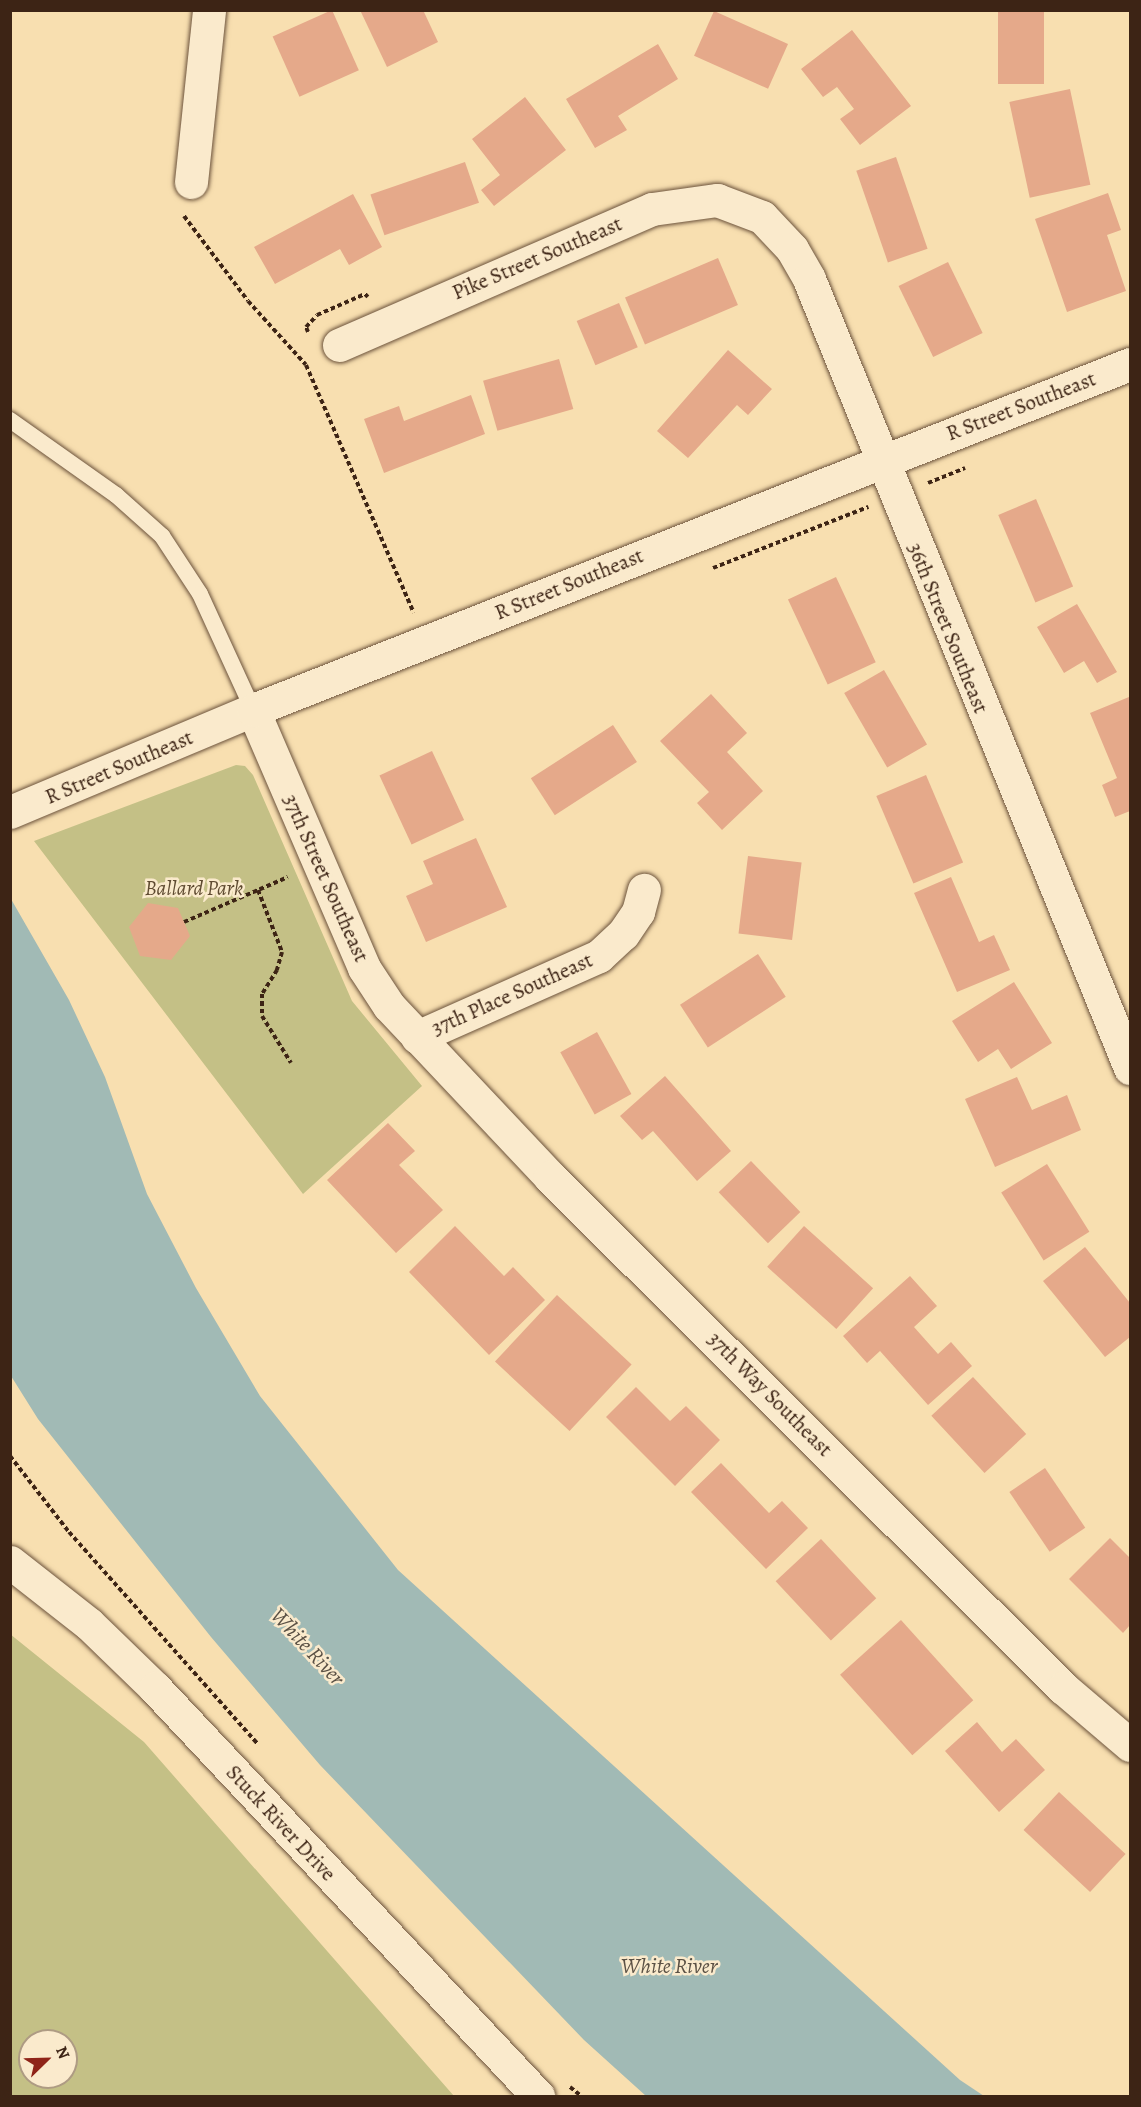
<!DOCTYPE html>
<style>
body{margin:0}
#map{position:relative;width:1141px;height:2107px;overflow:hidden;background:#f8dfb0;font-family:Alegreya,serif}
div>[style]{position:absolute}
[style*='--x']{left:calc(var(--x)*1px);top:calc(var(--y)*1px);width:calc(var(--w)*1px);rotate:calc(var(--a)*1deg)}
.green>*{inset:0;background:#c4c086}
.water>*{inset:0;background:#a1bab5}
.building>*{inset:0;background:#e5a98a;transform-origin:0 0}
.path>*{height:4px;margin-top:-2px;transform-origin:0;background:repeating-linear-gradient(90deg,#3d2415 0 4.5px,transparent 0 7.5px)}
.roads{filter:drop-shadow(0 0 2px #6c533c) drop-shadow(0 0 2px #6c533c)}
.lane>*{height:16px;margin:-8px;padding:0 8px;transform-origin:8px;border-radius:8px;background:#faeacc}
.street>*{height:33px;margin:-16.5px;padding:0 16.5px;transform-origin:16.5px;border-radius:16.5px;background:#faeacc}
.secondary>*{height:33px;margin:-16.5px;padding:0 16.5px;transform-origin:16.5px;border-radius:16.5px;background:#faeacc}
span{translate:-50% -50%;white-space:nowrap;text-align:center;line-height:1.15;-webkit-text-stroke:5px #faeacc;paint-order:stroke}
.street-label{font-size:21px;color:#3d2415}
.park-label{font-size:21px;color:#5f4b31;font-style:italic}
.water-label{font-size:22px;color:#5b5145;font-style:italic}
.frame{position:absolute;inset:0;border:12px solid #3d2415;pointer-events:none}
.north{position:absolute;left:18px;top:2029px;width:60px;height:60px;box-sizing:border-box;background:#faeacc;border:2px solid #ae9b83;border-radius:50%;rotate:67deg;font-size:16px;font-weight:700;line-height:24px;text-align:center;color:#3d2415}
.north::after{content:'';display:block;margin:auto;width:21px;height:27px;background:#8f2418;clip-path:polygon(50% 0,100% 100%,50% 72%,0 100%)}
</style>
<div id="map">
<div class="green">
<i style="clip-path:polygon(236px 765px,245px 766px,253px 775px,352px 1001px,422px 1086px,303px 1194px,34px 841px)"></i>
<i style="clip-path:polygon(evenodd,10px 1634px,144px 1742px,454px 2096px,11px 2096px,10px 1634px,30px 2041px,66px 2041px,66px 2077px,30px 2077px,30px 2041px)"></i>
</div>
<div class="water">
<i style="clip-path:polygon(11px 899px,69px 1000px,105px 1077px,147px 1194px,196px 1288px,260px 1396px,398px 1570px,960px 2080px,984px 2096px,646px 2096px,584px 2040px,320px 1765px,211px 1637px,38px 1419px,11px 1376px)"></i>
</div>
<div class="building">
<i style="left:332px;top:10px;width:66px;height:65px;rotate:66deg"></i>
<i style="clip-path:polygon(360px 10px,423px 10px,438px 42px,387px 67px)"></i>
<i style="left:998px;top:10px;width:46px;height:74px"></i>
<i style="left:714px;top:11px;width:81px;height:49px;rotate:24deg"></i>
<i style="clip-path:polygon(852px 30px,911px 106px,860px 145px,840px 119px,854px 109px,837px 87px,823px 97px,801px 69px)"></i>
<i style="clip-path:polygon(658px 44px,678px 79px,618px 116px,627px 130px,595px 148px,566px 99px)"></i>
<i style="left:1070px;top:89px;width:98px;height:62px;rotate:78deg"></i>
<i style="clip-path:polygon(525px 97px,566px 150px,494px 206px,481px 190px,500px 175px,472px 139px)"></i>
<i style="left:896px;top:157px;width:97px;height:42px;rotate:71deg"></i>
<i style="left:465px;top:162px;width:43px;height:100px;rotate:71deg"></i>
<i style="clip-path:polygon(1108px 193px,1121px 230px,1107px 235px,1126px 291px,1067px 312px,1035px 219px)"></i>
<i style="clip-path:polygon(353px 194px,382px 247px,349px 265px,340px 249px,275px 284px,254px 247px)"></i>
<i style="left:718px;top:258px;width:51px;height:101px;rotate:67deg"></i>
<i style="left:948px;top:262px;width:79px;height:55px;rotate:64deg"></i>
<i style="left:619px;top:303px;width:48px;height:46px;rotate:67deg"></i>
<i style="clip-path:polygon(728px 350px,772px 389px,748px 415px,737px 405px,688px 458px,657px 431px)"></i>
<i style="left:559px;top:359px;width:52px;height:79px;rotate:74deg"></i>
<i style="clip-path:polygon(471px 395px,485px 434px,384px 473px,364px 419px,399px 406px,404px 421px)"></i>
<i style="left:1036px;top:499px;width:95px;height:41px;rotate:67deg"></i>
<i style="left:836px;top:577px;width:94px;height:53px;rotate:65deg"></i>
<i style="clip-path:polygon(1077px 604px,1117px 672px,1097px 683px,1084px 661px,1064px 673px,1037px 627px)"></i>
<i style="left:884px;top:670px;width:86px;height:46px;rotate:60deg"></i>
<i style="clip-path:polygon(711px 694px,747px 733px,727px 752px,763px 791px,722px 830px,697px 803px,709px 792px,660px 741px)"></i>
<i style="clip-path:polygon(1129px 697px,1130px 811px,1115px 817px,1102px 785px,1117px 778px,1090px 713px)"></i>
<i style="left:613px;top:725px;width:44px;height:98px;rotate:57deg"></i>
<i style="left:432px;top:751px;width:76px;height:58px;rotate:65deg"></i>
<i style="left:926px;top:775px;width:95px;height:54px;rotate:67deg"></i>
<i style="clip-path:polygon(476px 838px,507px 907px,426px 942px,406px 896px,433px 884px,423px 861px)"></i>
<i style="left:748px;top:856px;width:54px;height:78px;rotate:7deg"></i>
<i style="clip-path:polygon(951px 877px,979px 942px,994px 935px,1010px 970px,957px 992px,914px 893px)"></i>
<i style="clip-path:polygon(148px 903px,178px 908px,190px 936px,171px 960px,140px 956px,129px 927px)"></i>
<i style="left:758px;top:954px;width:51px;height:93px;rotate:57deg"></i>
<i style="clip-path:polygon(1014px 982px,1052px 1043px,1011px 1069px,998px 1049px,978px 1062px,952px 1021px)"></i>
<i style="left:597px;top:1032px;width:71px;height:42px;rotate:61deg"></i>
<i style="clip-path:polygon(665px 1076px,731px 1151px,697px 1181px,653px 1131px,642px 1140px,620px 1116px)"></i>
<i style="clip-path:polygon(1017px 1077px,1032px 1110px,1067px 1095px,1081px 1130px,995px 1167px,965px 1099px)"></i>
<i style="clip-path:polygon(388px 1123px,415px 1151px,399px 1165px,443px 1210px,396px 1253px,327px 1180px)"></i>
<i style="left:751px;top:1161px;width:71px;height:45px;rotate:46deg"></i>
<i style="left:1047px;top:1164px;width:80px;height:54px;rotate:58deg"></i>
<i style="clip-path:polygon(455px 1226px,504px 1276px,513px 1267px,545px 1300px,489px 1355px,409px 1272px)"></i>
<i style="left:804px;top:1226px;width:93px;height:55px;rotate:42deg"></i>
<i style="clip-path:polygon(1085px 1247px,1130px 1303px,1130px 1337px,1105px 1357px,1043px 1281px)"></i>
<i style="clip-path:polygon(910px 1276px,937px 1306px,914px 1327px,938px 1354px,951px 1342px,972px 1366px,928px 1405px,880px 1351px,867px 1363px,843px 1336px)"></i>
<i style="left:557px;top:1295px;width:102px;height:91px;rotate:43deg"></i>
<i style="left:973px;top:1377px;width:78px;height:57px;rotate:47deg"></i>
<i style="clip-path:polygon(636px 1387px,670px 1421px,686px 1406px,720px 1440px,675px 1486px,606px 1417px)"></i>
<i style="clip-path:polygon(721px 1463px,769px 1513px,782px 1501px,808px 1528px,766px 1569px,691px 1492px)"></i>
<i style="left:1045px;top:1468px;width:72px;height:43px;rotate:56deg"></i>
<i style="clip-path:polygon(1110px 1538px,1130px 1558px,1130px 1625px,1123px 1633px,1069px 1579px)"></i>
<i style="left:821px;top:1539px;width:81px;height:62px;rotate:47deg"></i>
<i style="left:901px;top:1620px;width:108px;height:82px;rotate:48deg"></i>
<i style="clip-path:polygon(977px 1722px,1002px 1752px,1016px 1739px,1045px 1770px,999px 1812px,945px 1751px)"></i>
<i style="left:1059px;top:1792px;width:91px;height:52px;rotate:43deg"></i>
</div>
<div class="path">
<i style="--x:184;--y:216;--w:106;--a:53"></i>
<i style="--x:248;--y:301;--w:86;--a:47.8"></i>
<i style="--x:306;--y:365;--w:270;--a:66.5"></i>
<i style="--x:308;--y:332;--w:5;--a:-112"></i>
<i style="--x:306;--y:327;--w:16;--a:-47"></i>
<i style="--x:317;--y:315;--w:52;--a:-23.6"></i>
<i style="--x:365;--y:294;--w:4;--a:45"></i>
<i style="--x:928;--y:483;--w:40;--a:-22"></i>
<i style="--x:713;--y:568;--w:167;--a:-21.5"></i>
<i style="--x:258;--y:890;--w:66;--a:68.8"></i>
<i style="--x:282;--y:952;--w:19;--a:106"></i>
<i style="--x:277;--y:970;--w:28;--a:122"></i>
<i style="--x:262;--y:994;--w:22;--a:90"></i>
<i style="--x:262;--y:1016;--w:55;--a:58.3"></i>
<i style="--x:184;--y:922;--w:113;--a:-23.4"></i>
<i style="--x:10;--y:1456;--w:96;--a:52.2"></i>
<i style="--x:69;--y:1532;--w:284;--a:48.3"></i>
<i style="--x:570;--y:2087;--w:14;--a:39"></i>
</div>
<div class="roads">
<div class="lane">
<i style="--x:10;--y:420;--w:130;--a:35.3"></i>
<i style="--x:116;--y:495;--w:62;--a:41.7"></i>
<i style="--x:162;--y:536;--w:69;--a:56.8"></i>
<i style="--x:200;--y:594;--w:128;--a:65.4"></i>
</div>
<div class="street">
<i style="--x:191;--y:182;--w:173;--a:-84"></i>
<i style="--x:339;--y:345;--w:341;--a:-23.5"></i>
<i style="--x:652;--y:209;--w:66;--a:-7.9"></i>
<i style="--x:717;--y:200;--w:48;--a:20.7"></i>
<i style="--x:762;--y:217;--w:44;--a:46.8"></i>
<i style="--x:792;--y:249;--w:34;--a:60"></i>
<i style="--x:809;--y:279;--w:852;--a:67.86"></i>
<i style="--x:253;--y:710;--w:281;--a:66.7"></i>
<i style="--x:364;--y:968;--w:45;--a:56.7"></i>
<i style="--x:389;--y:1006;--w:235;--a:46.7"></i>
<i style="--x:550;--y:1177;--w:724;--a:44.89"></i>
<i style="--x:1063;--y:1688;--w:88;--a:40.4"></i>
<i style="--x:417;--y:1037;--w:199;--a:-24"></i>
<i style="--x:599;--y:956;--w:33;--a:-43"></i>
<i style="--x:623;--y:934;--w:27;--a:-56"></i>
<i style="--x:638;--y:912;--w:23;--a:-75"></i>
<i style="--x:10;--y:1562;--w:100;--a:38.1"></i>
<i style="--x:89;--y:1624;--w:92;--a:44.1"></i>
<i style="--x:155;--y:1688;--w:560;--a:46.81"></i>
</div>
<div class="secondary">
<i style="--x:10;--y:812;--w:264;--a:-22.8"></i>
<i style="--x:253;--y:710;--w:943;--a:-21.53"></i>
</div>
</div>
<div class="street-label">
<span style="left:537px;top:258px;rotate:-23deg">Pike Street Southeast</span>
<span style="left:1021px;top:406px;rotate:-21deg">R Street Southeast</span>
<span style="left:569px;top:584px;rotate:-22deg">R Street Southeast</span>
<span style="left:948px;top:628px;rotate:68deg">36th Street Southeast</span>
<span style="left:119px;top:767px;rotate:-23deg">R Street Southeast</span>
<span style="left:326px;top:878px;rotate:66deg">37th Street Southeast</span>
<span style="left:512px;top:994px;rotate:-24deg">37th Place Southeast</span>
<span style="left:770px;top:1394px;rotate:45deg">37th Way Southeast</span>
<span style="left:281px;top:1823px;rotate:47deg">Stuck River Drive</span>
</div>
<div class="park-label">
<span style="left:194px;top:888px">Ballard Park</span>
</div>
<div class="water-label">
<span style="left:307px;top:1647px;rotate:47deg">White River</span>
<span style="left:669px;top:1967px">White River</span>
</div>
<div class="frame"></div>
<div class="north">N</div>
</div>
